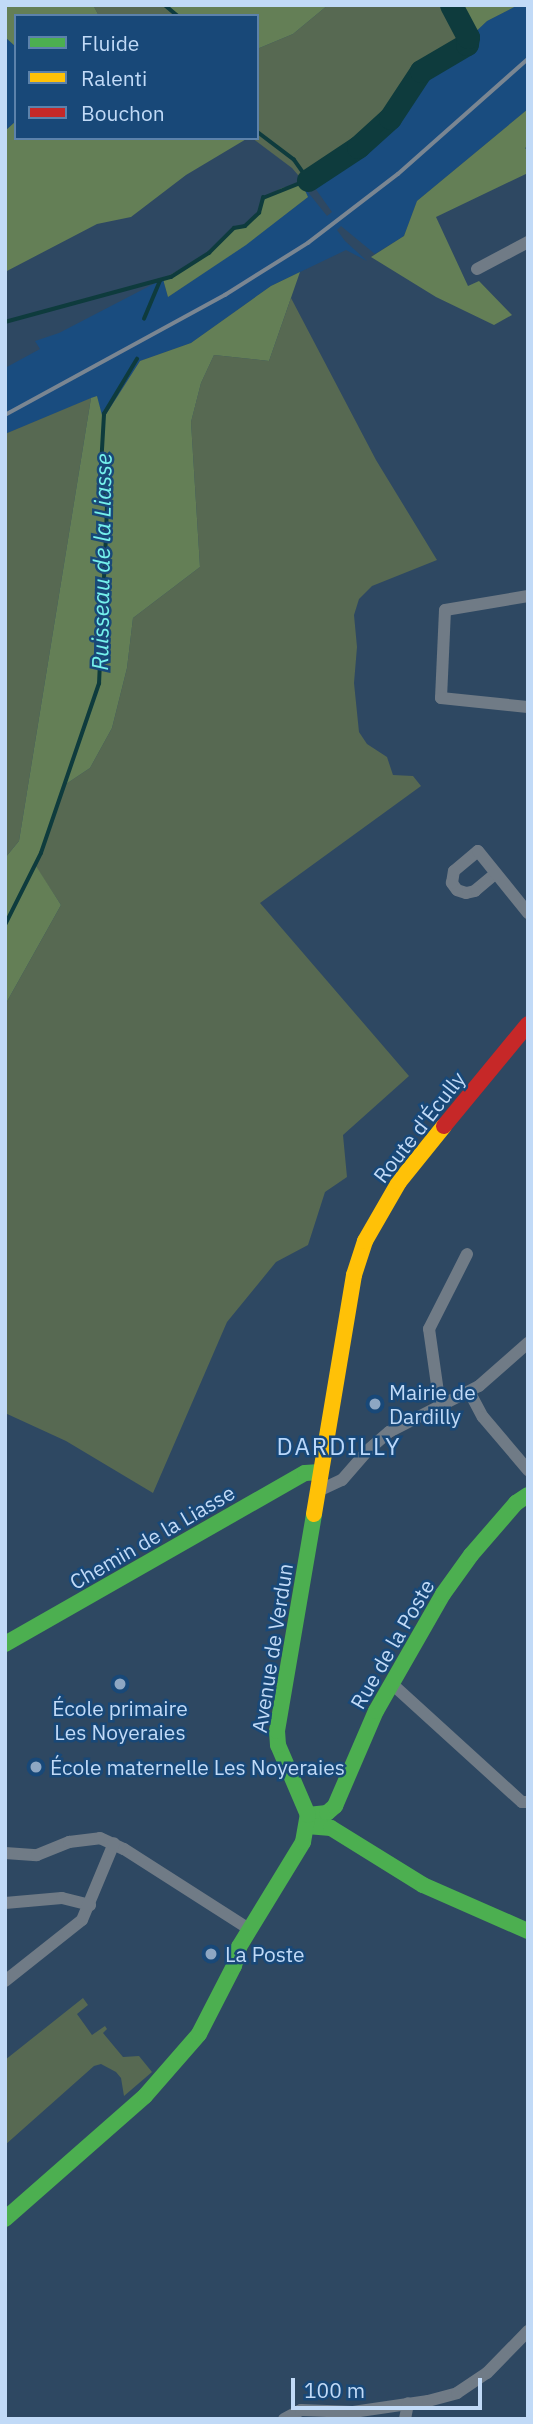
<!DOCTYPE html>
<meta charset="utf-8">
<style>
body{margin:0}
#map{position:relative;width:533px;height:2424px;overflow:hidden;background:#2e4862;font-family:"IBM Plex Sans",sans-serif}
div>[style]{position:absolute}
[style*='--x']{left:calc(var(--x)*1px);top:calc(var(--y)*1px);width:calc(var(--w)*1px);rotate:calc(var(--a)*1deg)}
.built>*{inset:0;background:#194c7f}
.green>*{inset:0;background:#576952}
.forest>*{inset:0;background:#647f56}
.stream>*{height:3.5px;margin:-1.75px;padding:0 1.75px;transform-origin:1.75px;border-radius:1.75px;background:#0e3b3d}
.river>*{height:23px;margin:-11.5px;padding:0 11.5px;transform-origin:11.5px;border-radius:11.5px;background:#0e3b3d}
.street>*{height:12px;margin:-6px;padding:0 6px;transform-origin:6px;border-radius:6px;background:#707b86}
.fast>*{height:16px;margin:-8px;padding:0 8px;transform-origin:8px;border-radius:8px;background:#4caf50}
.slow>*{height:16px;margin:-8px;padding:0 8px;transform-origin:8px;border-radius:8px;background:#ffc107}
.jam>*{height:16px;margin:-8px;padding:0 8px;transform-origin:8px;border-radius:8px;background:#c62828}
.rail>*{height:3.5px;margin:-1.75px;padding:0 1.75px;transform-origin:1.75px;border-radius:1.75px;background:#7a8692}
.dots>*{width:19px;height:19px;translate:-50% -50%;box-sizing:border-box;border:4px solid #184878;border-radius:50%}
span{translate:-50% -50%;white-space:nowrap;text-align:center;line-height:1.15;-webkit-text-stroke:5px #184878;paint-order:stroke}
.street-label{font-size:21px;color:#c1daf7}
.poi-label{font-size:21px;color:#c1daf7}
.left{translate:0 -50%;text-align:left}
.water-label{font-size:23px;color:#75f1ec;font-style:italic}
.quarter-label{font-size:24px;color:#bad8fb;letter-spacing:2px}
.frame{position:absolute;inset:0;border:7px solid #c1daf7;pointer-events:none}
.legend{position:absolute;left:14px;top:14px;width:245px;height:126px;box-sizing:border-box;background:#184878;border:2px solid #5c82ab;margin:0;padding:9px 12px;list-style:none;font-size:21px;color:#c1daf7}
.legend li{display:flex;align-items:center;gap:14px;height:35px}
.legend b{width:35px;border:2px solid #5c82ab}
.scale{position:absolute;left:291px;top:2378px;width:191px;height:32px;box-sizing:border-box;border:4px solid #c1daf7;border-top:0;padding-left:9px;font-size:21px;line-height:24px;white-space:nowrap;color:#c1daf7;-webkit-text-stroke:5px #184878;paint-order:stroke}
</style>
<div id="map">
<div class="built">
<i style="clip-path:polygon(518px 5px,528px 5px,528px 109px,417px 201px,404px 236px,375px 254px,341px 226px,337px 230px,345px 241px,367px 261px,346px 250px,271px 286px,191px 343px,140px 361px,102px 420px,97px 396px,5px 434px,5px 368px,40px 349px,35px 341px,59px 333px,163px 279px,168px 297px,245px 245px,308px 197px,303px 186px,327px 216px,332px 212px,310px 181px,363px 147px,401px 117px,433px 69px,467px 49px,470px 37px,487px 21px)"></i>
<i style="clip-path:polygon(5px 37px,16px 47px,16px 121px,5px 131px)"></i>
</div>
<div class="green">
<i style="clip-path:polygon(93px 5px,165px 5px,178px 16px,99px 16px)"></i>
<i style="clip-path:polygon(328px 5px,451px 5px,468px 37px,461px 50px,421px 71px,390px 118px,371px 135px,304px 182px,292px 168px,252px 138px,257px 138px,257px 49px,293px 34px)"></i>
<i style="clip-path:polygon(291px 298px,376px 460px,437px 560px,372px 586px,359px 599px,354px 615px,357px 647px,354px 683px,359px 732px,367px 744px,387px 757px,393px 775px,413px 776px,421px 786px,260px 903px,409px 1076px,343px 1135px,347px 1177px,325px 1192px,308px 1245px,276px 1262px,227px 1322px,153px 1493px,66px 1441px,5px 1413px,5px 1005px,61px 905px,36px 867px,66px 784px,90px 768px,112px 728px,127px 668px,133px 618px,200px 567px,191px 422px,201px 383px,214px 355px,269px 361px)"></i>
<i style="clip-path:polygon(91px 398px,19px 841px,5px 858px,5px 434px)"></i>
<i style="clip-path:polygon(83px 1998px,88px 2005px,77px 2014px,92px 2035px,105px 2026px,107px 2029px,103px 2033px,123px 2057px,139px 2056px,152px 2072px,124px 2096px,121px 2078px,116px 2072px,101px 2064px,94px 2066px,5px 2145px,5px 2060px)"></i>
</div>
<div class="forest">
<i style="clip-path:polygon(5px 5px,93px 5px,99px 16px,16px 16px,16px 47px,5px 37px)"></i>
<i style="clip-path:polygon(166px 5px,328px 5px,293px 34px,257px 49px,257px 16px,178px 16px)"></i>
<i style="clip-path:polygon(451px 5px,518px 5px,487px 21px,467px 40px)"></i>
<i style="clip-path:polygon(528px 109px,528px 146px,525px 148px,528px 151px,528px 173px,436px 217px,468px 286px,479px 281px,512px 315px,494px 325px,436px 297px,371px 257px,404px 236px,417px 201px)"></i>
<i style="clip-path:polygon(16px 121px,16px 138px,248px 138px,186px 175px,131px 217px,97px 224px,5px 272px,5px 131px)"></i>
<i style="clip-path:polygon(302px 184px,308px 197px,246px 245px,168px 297px,163px 279px,209px 253px,234px 228px,245px 226px,259px 213px,263px 198px,282px 188px)"></i>
<i style="clip-path:polygon(300px 272px,269px 361px,214px 355px,201px 383px,191px 422px,200px 567px,133px 618px,127px 668px,112px 728px,90px 768px,66px 784px,36px 866px,61px 905px,5px 1005px,5px 858px,19px 841px,91px 398px,97px 396px,103px 419px,140px 361px,191px 343px,271px 286px)"></i>
</div>
<div class="stream">
<i style="--x:165;--y:5;--w:17;--a:40"></i>
<i style="--x:144;--y:319;--w:41;--a:-67.2"></i>
<i style="--x:5;--y:322;--w:172;--a:-15.2"></i>
<i style="--x:171;--y:277;--w:45;--a:-32.3"></i>
<i style="--x:209;--y:253;--w:35;--a:-45"></i>
<i style="--x:234;--y:228;--w:11;--a:-10"></i>
<i style="--x:245;--y:226;--w:19;--a:-43"></i>
<i style="--x:259;--y:213;--w:16;--a:-75"></i>
<i style="--x:263;--y:198;--w:48;--a:-21.8"></i>
<i style="--x:308;--y:180;--w:24;--a:-125"></i>
<i style="--x:294;--y:160;--w:46;--a:-142.9"></i>
<i style="--x:5;--y:925;--w:80;--a:-63.4"></i>
<i style="--x:41;--y:853;--w:179;--a:-71.1"></i>
<i style="--x:99;--y:684;--w:150;--a:-87.3"></i>
<i style="--x:106;--y:534;--w:31;--a:-88"></i>
<i style="--x:107;--y:503;--w:20;--a:-110"></i>
<i style="--x:100;--y:484;--w:70;--a:-86.7"></i>
<i style="--x:104;--y:414;--w:64;--a:-59"></i>
</div>
<div class="river">
<i style="--x:308;--y:180;--w:60;--a:-33.4"></i>
<i style="--x:358;--y:147;--w:43;--a:-42.2"></i>
<i style="--x:390;--y:118;--w:56;--a:-56.6"></i>
<i style="--x:421;--y:71;--w:53;--a:-30.4"></i>
<i style="--x:467;--y:44;--w:7;--a:-82"></i>
<i style="--x:468;--y:37;--w:36;--a:-118"></i>
</div>
<div class="street">
<i style="--x:477;--y:269;--w:58;--a:-27.9"></i>
<i style="--x:528;--y:596;--w:84;--a:170.4"></i>
<i style="--x:445;--y:610;--w:88;--a:92.6"></i>
<i style="--x:441;--y:698;--w:87;--a:5.9"></i>
<i style="--x:495;--y:874;--w:26;--a:140"></i>
<i style="--x:475;--y:891;--w:9;--a:167"></i>
<i style="--x:466;--y:893;--w:9;--a:-162"></i>
<i style="--x:457;--y:890;--w:9;--a:-126"></i>
<i style="--x:452;--y:883;--w:12;--a:-81"></i>
<i style="--x:454;--y:871;--w:31;--a:-40"></i>
<i style="--x:478;--y:851;--w:80;--a:51.1"></i>
<i style="--x:470;--y:1393;--w:27;--a:62"></i>
<i style="--x:483;--y:1417;--w:70;--a:49.7"></i>
<i style="--x:440;--y:1406;--w:78;--a:-98.1"></i>
<i style="--x:429;--y:1329;--w:84;--a:-63.1"></i>
<i style="--x:318;--y:1491;--w:26;--a:-25"></i>
<i style="--x:342;--y:1480;--w:38;--a:-49"></i>
<i style="--x:367;--y:1451;--w:29;--a:-41"></i>
<i style="--x:389;--y:1432;--w:101;--a:-27.1"></i>
<i style="--x:479;--y:1386;--w:65;--a:-41.3"></i>
<i style="--x:391;--y:1683;--w:177;--a:42.3"></i>
<i style="--x:522;--y:1802;--w:6;--a:0"></i>
<i style="--x:5;--y:1853;--w:32;--a:4"></i>
<i style="--x:37;--y:1855;--w:35;--a:-22"></i>
<i style="--x:69;--y:1842;--w:31;--a:-7"></i>
<i style="--x:100;--y:1838;--w:26;--a:25"></i>
<i style="--x:124;--y:1849;--w:148;--a:32.6"></i>
<i style="--x:5;--y:1903;--w:57;--a:-5"></i>
<i style="--x:62;--y:1898;--w:29;--a:14"></i>
<i style="--x:5;--y:1981;--w:98;--a:-38.4"></i>
<i style="--x:82;--y:1920;--w:83;--a:-67.4"></i>
<i style="--x:284;--y:2419;--w:19;--a:-28"></i>
<i style="--x:301;--y:2410;--w:52;--a:2.2"></i>
<i style="--x:353;--y:2412;--w:76;--a:-8.3"></i>
<i style="--x:428;--y:2401;--w:30;--a:-15"></i>
<i style="--x:457;--y:2393;--w:36;--a:-34"></i>
<i style="--x:487;--y:2373;--w:59;--a:-45.7"></i>
<i style="--x:405;--y:2419;--w:16;--a:-79"></i>
</div>
<div class="fast">
<i style="--x:5;--y:1644;--w:345;--a:-29.7"></i>
<i style="--x:305;--y:1473;--w:15;--a:-4"></i>
<i style="--x:308;--y:1815;--w:19;--a:-6"></i>
<i style="--x:327;--y:1813;--w:11;--a:-41"></i>
<i style="--x:335;--y:1806;--w:103;--a:-66.7"></i>
<i style="--x:376;--y:1711;--w:135;--a:-60.2"></i>
<i style="--x:443;--y:1594;--w:48;--a:-54.3"></i>
<i style="--x:471;--y:1555;--w:69;--a:-49.1"></i>
<i style="--x:516;--y:1503;--w:14;--a:-34"></i>
<i style="--x:307;--y:1826;--w:24;--a:5"></i>
<i style="--x:331;--y:1828;--w:108;--a:31.8"></i>
<i style="--x:423;--y:1885;--w:115;--a:23.7"></i>
<i style="--x:5;--y:2219;--w:186;--a:-41.3"></i>
<i style="--x:145;--y:2096;--w:82;--a:-48.9"></i>
<i style="--x:199;--y:2034;--w:76;--a:-62.8"></i>
<i style="--x:234;--y:1966;--w:20;--a:-75"></i>
<i style="--x:239;--y:1947;--w:123;--a:-58.6"></i>
<i style="--x:303;--y:1842;--w:27;--a:-80"></i>
<i style="--x:308;--y:1815;--w:76;--a:-113.2"></i>
<i style="--x:278;--y:1745;--w:14;--a:-94"></i>
<i style="--x:277;--y:1731;--w:220;--a:-80.3"></i>
</div>
<div class="slow">
<i style="--x:314;--y:1514;--w:242;--a:-80.5"></i>
<i style="--x:354;--y:1275;--w:36;--a:-72"></i>
<i style="--x:365;--y:1241;--w:68;--a:-60"></i>
<i style="--x:399;--y:1182;--w:72;--a:-51.2"></i>
</div>
<div class="jam">
<i style="--x:444;--y:1126;--w:132;--a:-50.5"></i>
</div>
<div class="rail">
<i style="--x:5;--y:415;--w:251;--a:-28.6"></i>
<i style="--x:225;--y:295;--w:98;--a:-32.1"></i>
<i style="--x:308;--y:243;--w:113;--a:-37.5"></i>
<i style="--x:398;--y:174;--w:174;--a:-41.5"></i>
</div>
<div class="dots">
<i style="left:375px;top:1404px;background:#8ea7c3"></i>
<i style="left:120px;top:1684px;background:#8ea7c3"></i>
<i style="left:36px;top:1767px;background:#8ea7c3"></i>
<i style="left:211px;top:1954px;background:#8ea7c3"></i>
</div>
<div class="street-label">
<span style="left:419px;top:1127px;rotate:-52deg">Route d'Écully</span>
<span style="left:152px;top:1537px;rotate:-30deg">Chemin de la Liasse</span>
<span style="left:392px;top:1644px;rotate:-60deg">Rue de la Poste</span>
<span style="left:272px;top:1648px;rotate:-81deg">Avenue de Verdun</span>
</div>
<div class="poi-label">
<span class="left" style="left:389px;top:1404px">Mairie de<br>Dardilly</span>
<span style="left:120px;top:1720px">École primaire<br>Les Noyeraies</span>
<span class="left" style="left:50px;top:1767px">École maternelle Les Noyeraies</span>
<span class="left" style="left:225px;top:1954px">La Poste</span>
</div>
<div class="water-label">
<span style="left:101px;top:562px;rotate:-89deg">Ruisseau de la Liasse</span>
</div>
<div class="quarter-label">
<span style="left:339px;top:1447px">DARDILLY</span>
</div>
<div class="frame"></div>
<ul class="legend">
<li><b style="height:9px;background:#4caf50"></b>Fluide</li>
<li><b style="height:9px;background:#ffc107"></b>Ralenti</li>
<li><b style="height:9px;background:#c62828"></b>Bouchon</li>
</ul>
<div class="scale">100 m</div>
</div>
